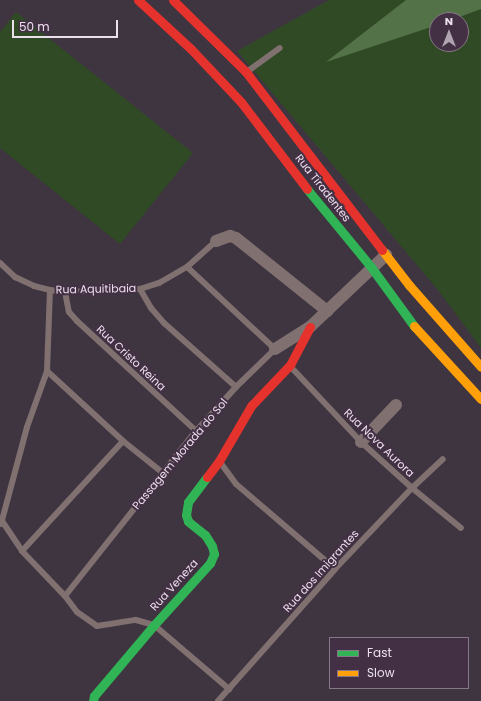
<!DOCTYPE html>
<style>
body{margin:0}
#map{position:relative;width:481px;height:701px;overflow:hidden;background:#3f3540;font-family:Poppins,sans-serif}
div>[style]{position:absolute}
[style*='--x']{left:calc(var(--x)*1px);top:calc(var(--y)*1px);width:calc(var(--w)*1px);rotate:calc(var(--a)*1deg)}
.green>*{inset:0;background:#304a25}
.forest>*{inset:0;background:#547248}
.lane>*{height:6px;margin:-3px;padding:0 3px;transform-origin:3px;border-radius:3px;background:#807070}
.street>*{height:12px;margin:-6px;padding:0 6px;transform-origin:6px;border-radius:6px;background:#807070}
.fast>*{height:9px;margin:-4.5px;padding:0 4.5px;transform-origin:4.5px;border-radius:4.5px;background:#30b455}
.slow>*{height:9px;margin:-4.5px;padding:0 4.5px;transform-origin:4.5px;border-radius:4.5px;background:#ff9f0a}
.jam>*{height:9px;margin:-4.5px;padding:0 4.5px;transform-origin:4.5px;border-radius:4.5px;background:#e5322d}
span{translate:-50% -50%;white-space:nowrap;text-align:center;line-height:1.15;-webkit-text-stroke:4px #433045;paint-order:stroke}
.street-label{font-size:11px;color:#ede0ed}
.legend{position:absolute;left:329px;top:637px;width:140px;height:52px;box-sizing:border-box;background:#433045;border:1px solid #877688;margin:0;padding:5px 7px;list-style:none;font-size:12px;color:#ede0ed}
.legend li{display:flex;align-items:center;gap:8px;height:20px}
.legend b{width:20px;border:1px solid #877688}
.north{position:absolute;left:429px;top:12px;width:40px;height:40px;box-sizing:border-box;background:#433045;border:1px solid #877688;border-radius:50%;rotate:0deg;font-size:11px;font-weight:700;line-height:16px;text-align:center;color:#ede0ed}
.north::after{content:'';display:block;margin:auto;width:14px;height:18px;background:#b0a4b0;clip-path:polygon(50% 0,100% 100%,50% 72%,0 100%)}
.scale{position:absolute;left:12px;top:20px;width:106px;height:18px;box-sizing:border-box;border:2px solid #ede0ed;border-top:0;padding-left:5px;font-size:12px;line-height:14px;white-space:nowrap;color:#ede0ed;-webkit-text-stroke:3px #433045;paint-order:stroke}
</style>
<div id="map">
<div class="green">
<i style="clip-path:polygon(evenodd,329px 0,481px 0,481px 348px,438px 290px,237px 51px,329px 0,437px 20px,461px 20px,461px 44px,437px 44px,437px 20px)"></i>
<i style="clip-path:polygon(16px 12px,193px 153px,120px 244px,0 148px,0 32px)"></i>
</div>
<div class="forest">
<i style="clip-path:polygon(406px 0,481px 0,481px 9px,451px 20px,437px 20px,437px 25px,326px 62px)"></i>
</div>
<div class="lane">
<i style="--x:248;--y:71;--w:39;--a:-36"></i>
<i style="--x:0;--y:263;--w:21;--a:43"></i>
<i style="--x:15;--y:277;--w:21;--a:25"></i>
<i style="--x:34;--y:286;--w:16;--a:14"></i>
<i style="--x:50;--y:290;--w:15;--a:8"></i>
<i style="--x:65;--y:292;--w:75;--a:-2.3"></i>
<i style="--x:140;--y:289;--w:20;--a:-18"></i>
<i style="--x:159;--y:283;--w:32;--a:-30"></i>
<i style="--x:187;--y:267;--w:39;--a:-42"></i>
<i style="--x:140;--y:289;--w:22;--a:60"></i>
<i style="--x:151;--y:308;--w:20;--a:49"></i>
<i style="--x:164;--y:323;--w:96;--a:41.6"></i>
<i style="--x:65;--y:292;--w:20;--a:79"></i>
<i style="--x:69;--y:312;--w:12;--a:48"></i>
<i style="--x:77;--y:321;--w:162;--a:42.7"></i>
<i style="--x:290;--y:366;--w:104;--a:46.9"></i>
<i style="--x:361;--y:442;--w:69;--a:42"></i>
<i style="--x:412;--y:488;--w:63;--a:39.2"></i>
<i style="--x:47;--y:371;--w:103;--a:42.6"></i>
<i style="--x:123;--y:441;--w:51;--a:38.7"></i>
<i style="--x:220;--y:462;--w:27;--a:54"></i>
<i style="--x:236;--y:484;--w:130;--a:40.6"></i>
<i style="--x:2;--y:521;--w:36;--a:56"></i>
<i style="--x:22;--y:551;--w:62;--a:46.3"></i>
<i style="--x:65;--y:596;--w:20;--a:53"></i>
<i style="--x:77;--y:612;--w:24;--a:35"></i>
<i style="--x:97;--y:626;--w:39;--a:-9"></i>
<i style="--x:136;--y:620;--w:19;--a:16"></i>
<i style="--x:154;--y:625;--w:99;--a:40.5"></i>
<i style="--x:1;--y:524;--w:100;--a:-75"></i>
<i style="--x:27;--y:427;--w:59;--a:-70.3"></i>
<i style="--x:47;--y:371;--w:81;--a:-87.9"></i>
<i style="--x:22;--y:551;--w:149;--a:-47.4"></i>
<i style="--x:65;--y:596;--w:211;--a:-51.6"></i>
<i style="--x:196;--y:431;--w:59;--a:-47.7"></i>
<i style="--x:236;--y:387;--w:54;--a:-44.3"></i>
<i style="--x:275;--y:349;--w:120;--a:-137"></i>
<i style="--x:218;--y:701;--w:176;--a:-48.4"></i>
<i style="--x:335;--y:569;--w:112;--a:-46.5"></i>
<i style="--x:412;--y:488;--w:42;--a:-43.1"></i>
</div>
<div class="street">
<i style="--x:216;--y:241;--w:15;--a:-20"></i>
<i style="--x:230;--y:236;--w:6;--a:18"></i>
<i style="--x:236;--y:238;--w:117;--a:38.7"></i>
<i style="--x:275;--y:349;--w:41;--a:-32.2"></i>
<i style="--x:310;--y:327;--w:105;--a:-43.5"></i>
<i style="--x:361;--y:442;--w:51;--a:-46.6"></i>
</div>
<div class="fast">
<i style="--x:307;--y:189;--w:101;--a:50.6"></i>
<i style="--x:371;--y:267;--w:73;--a:53.9"></i>
<i style="--x:93;--y:701;--w:5;--a:-79"></i>
<i style="--x:94;--y:696;--w:93;--a:-49.8"></i>
<i style="--x:154;--y:625;--w:84;--a:-47.9"></i>
<i style="--x:210;--y:563;--w:10;--a:-66"></i>
<i style="--x:214;--y:554;--w:8;--a:-104"></i>
<i style="--x:212;--y:546;--w:13;--a:-122"></i>
<i style="--x:205;--y:535;--w:22;--a:-141"></i>
<i style="--x:188;--y:521;--w:6;--a:-108"></i>
<i style="--x:186;--y:515;--w:13;--a:-81"></i>
<i style="--x:188;--y:502;--w:31;--a:-53"></i>
</div>
<div class="slow">
<i style="--x:382;--y:250;--w:44;--a:52.4"></i>
<i style="--x:409;--y:285;--w:109;--a:48.7"></i>
<i style="--x:414;--y:326;--w:99;--a:47.5"></i>
</div>
<div class="jam">
<i style="--x:138;--y:0;--w:72;--a:42.8"></i>
<i style="--x:191;--y:49;--w:73;--a:46.7"></i>
<i style="--x:241;--y:102;--w:109;--a:52.8"></i>
<i style="--x:173;--y:0;--w:103;--a:44.6"></i>
<i style="--x:246;--y:72;--w:224;--a:52.6"></i>
<i style="--x:207;--y:477;--w:20;--a:-53"></i>
<i style="--x:219;--y:461;--w:64;--a:-59.8"></i>
<i style="--x:251;--y:406;--w:57;--a:-46.4"></i>
<i style="--x:290;--y:365;--w:43;--a:-62.2"></i>
</div>
<div class="street-label">
<span style="left:323px;top:188px;rotate:52deg">Rua Tiradentes</span>
<span style="left:96px;top:289px;rotate:-1deg">Rua Aquitibaia</span>
<span style="left:131px;top:358px;rotate:43deg">Rua Cristo Reina</span>
<span style="left:379px;top:443px;rotate:44deg">Rua Nova Aurora</span>
<span style="left:180px;top:454px;rotate:-50deg">Passagem Morada do Sol</span>
<span style="left:321px;top:571px;rotate:-48deg">Rua dos Imigrantes</span>
<span style="left:174px;top:585px;rotate:-48deg">Rua Veneza</span>
</div>
<ul class="legend">
<li><b style="height:5px;background:#30b455"></b>Fast</li>
<li><b style="height:5px;background:#ff9f0a"></b>Slow</li>
</ul>
<div class="north">N</div>
<div class="scale">50 m</div>
</div>
